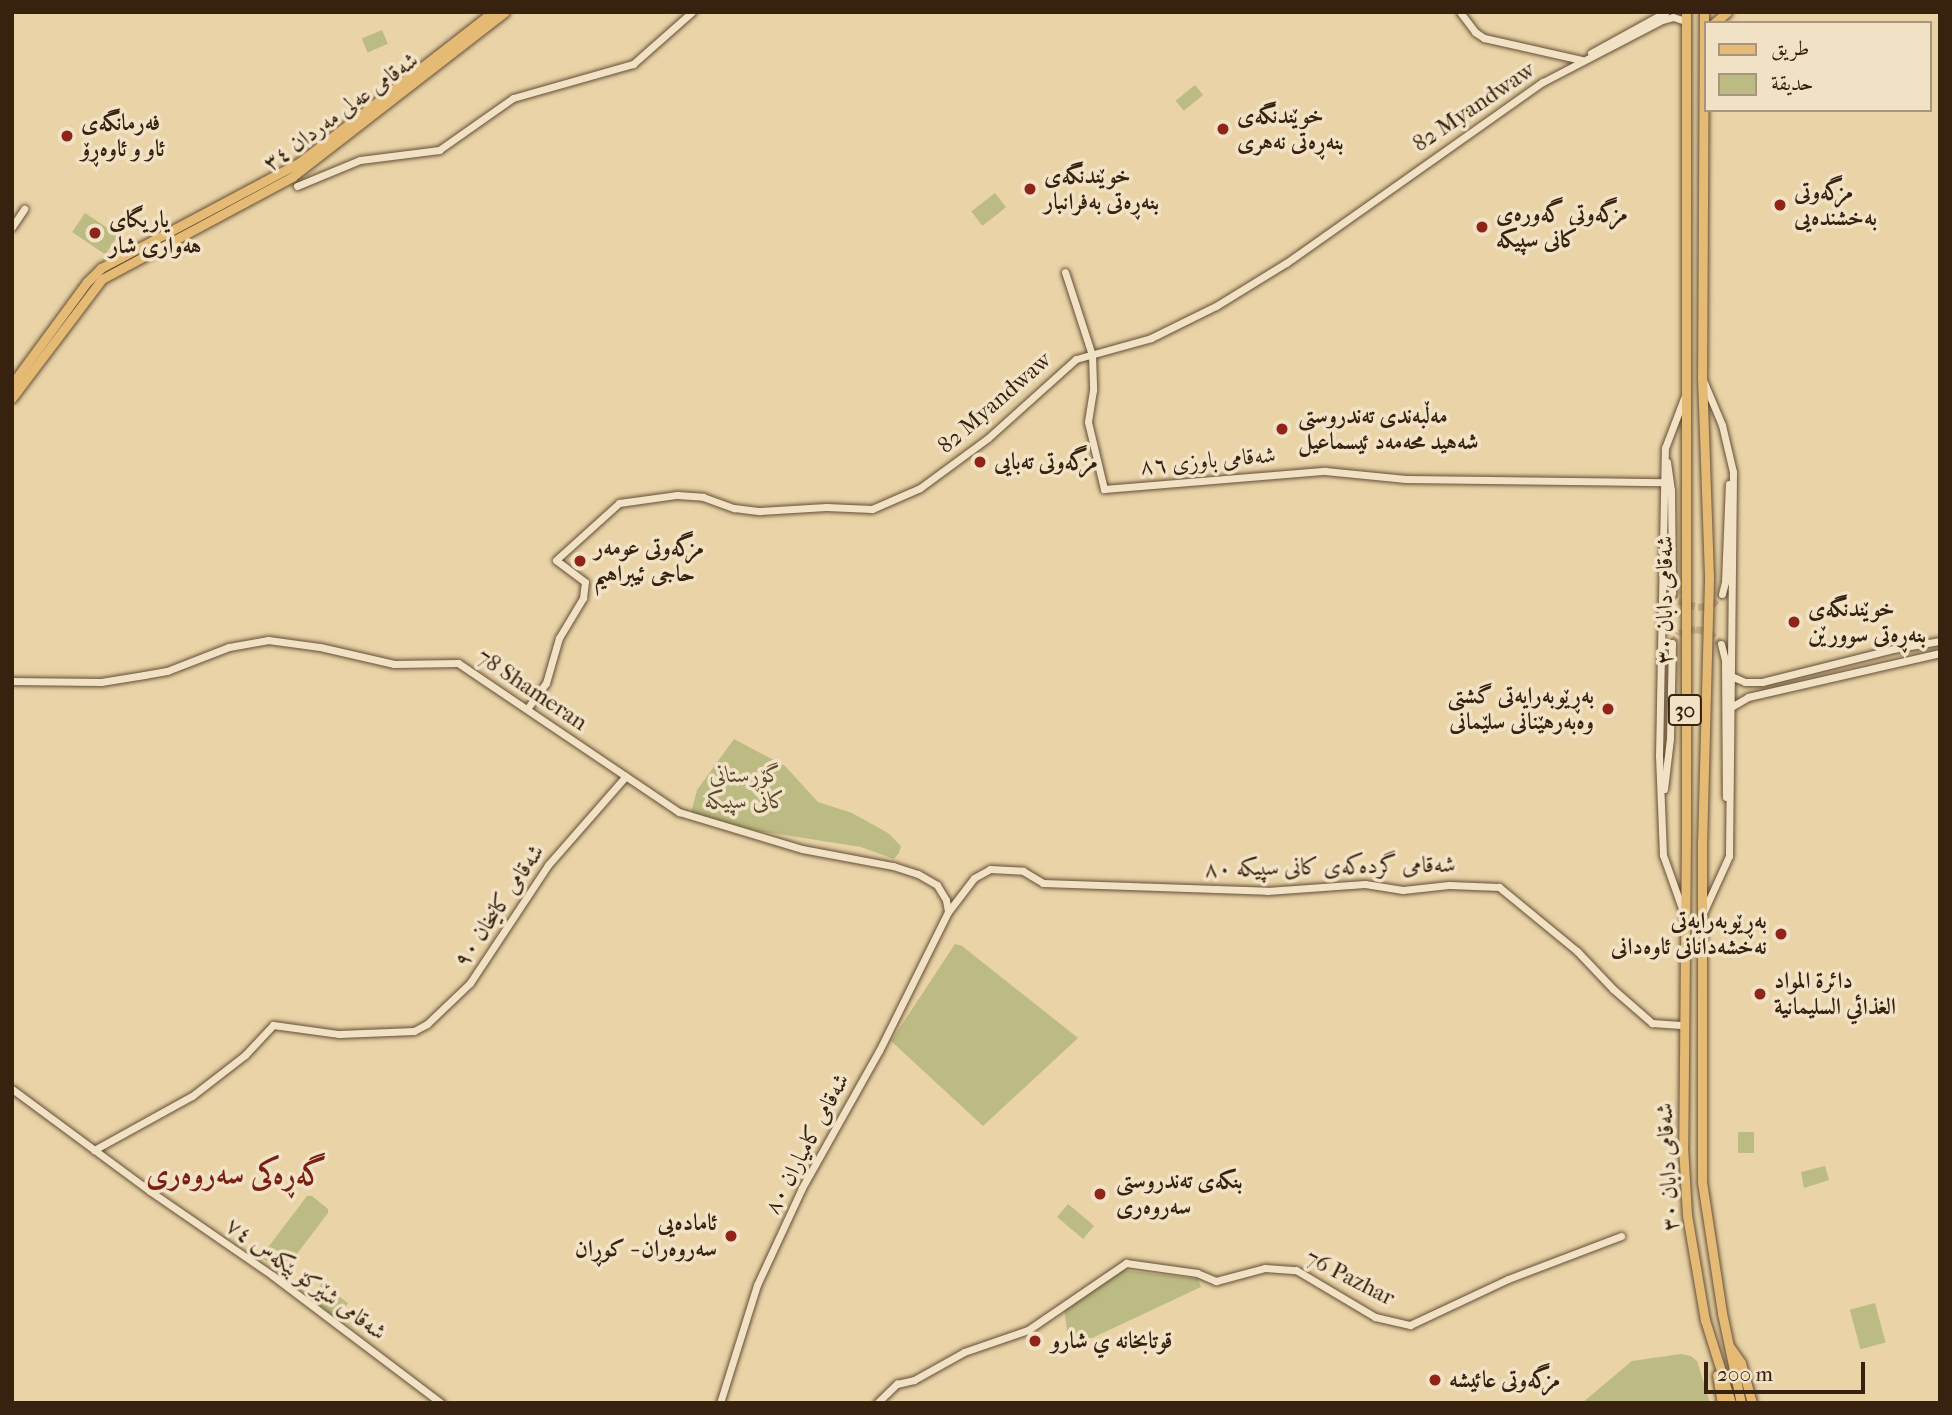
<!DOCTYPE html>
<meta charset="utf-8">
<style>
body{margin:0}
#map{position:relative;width:1952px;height:1415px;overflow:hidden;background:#e9d3a7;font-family:"IM FELL French Canon",Amiri,serif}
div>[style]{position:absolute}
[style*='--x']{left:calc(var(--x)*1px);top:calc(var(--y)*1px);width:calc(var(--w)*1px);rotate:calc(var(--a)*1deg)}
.green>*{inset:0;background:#bcbb83;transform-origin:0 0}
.minor-tunnel>*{height:7px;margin-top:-3.5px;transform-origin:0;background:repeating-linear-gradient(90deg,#c5b089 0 7px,transparent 0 10.5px)}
.roads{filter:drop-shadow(0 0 2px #644e35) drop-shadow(0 0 2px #644e35)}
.minor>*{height:7px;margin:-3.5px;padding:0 3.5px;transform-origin:3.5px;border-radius:3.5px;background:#f1e2c6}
.major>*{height:9px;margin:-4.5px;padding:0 4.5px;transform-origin:4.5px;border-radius:4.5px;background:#e4ba74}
.dots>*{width:19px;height:19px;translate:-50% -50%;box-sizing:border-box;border:4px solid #f1e2c6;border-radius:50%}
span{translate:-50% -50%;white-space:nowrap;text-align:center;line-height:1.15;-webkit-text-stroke:7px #f1e2c6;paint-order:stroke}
.shield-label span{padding:2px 5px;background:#f1e2c6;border:2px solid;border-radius:5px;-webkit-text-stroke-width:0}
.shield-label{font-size:21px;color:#37220f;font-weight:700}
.street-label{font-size:23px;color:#37220f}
.poi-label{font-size:23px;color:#37220f;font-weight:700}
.left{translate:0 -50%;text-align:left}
.right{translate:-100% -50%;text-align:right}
.park-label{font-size:23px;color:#58482c;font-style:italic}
.district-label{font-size:30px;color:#7a1f14;font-weight:700}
.frame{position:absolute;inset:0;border:14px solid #37220f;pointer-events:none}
.legend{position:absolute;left:1704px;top:21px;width:228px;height:91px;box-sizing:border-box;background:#f1e2c6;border:2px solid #a7957d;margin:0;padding:9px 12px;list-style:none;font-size:21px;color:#37220f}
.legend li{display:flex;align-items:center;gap:14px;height:35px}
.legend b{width:35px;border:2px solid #a7957d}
.scale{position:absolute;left:1704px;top:1362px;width:161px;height:32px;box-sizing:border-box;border:4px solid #37220f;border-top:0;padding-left:9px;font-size:21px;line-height:24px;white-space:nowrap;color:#37220f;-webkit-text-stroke:5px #f1e2c6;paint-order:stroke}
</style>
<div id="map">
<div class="green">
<i style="left:382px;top:30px;width:15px;height:22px;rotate:67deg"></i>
<i style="left:1195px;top:85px;width:13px;height:25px;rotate:51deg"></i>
<i style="left:995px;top:193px;width:18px;height:30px;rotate:52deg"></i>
<i style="left:85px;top:213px;width:40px;height:23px;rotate:34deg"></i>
<i style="clip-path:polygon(734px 739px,785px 766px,818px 802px,852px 813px,888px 833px,901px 846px,899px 853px,894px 859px,861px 847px,758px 831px,691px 813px,697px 790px)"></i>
<i style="clip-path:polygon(955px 944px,962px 946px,1078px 1038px,983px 1126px,891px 1041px)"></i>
<i style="left:1754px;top:1132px;width:21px;height:16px;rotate:90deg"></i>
<i style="clip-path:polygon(1825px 1166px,1829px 1180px,1804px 1188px,1801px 1172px)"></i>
<i style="clip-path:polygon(307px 1196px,312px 1196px,328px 1209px,328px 1213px,283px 1272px,279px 1272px,263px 1258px,263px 1254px)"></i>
<i style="left:1068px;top:1204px;width:34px;height:17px;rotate:40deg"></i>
<i style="clip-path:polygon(1122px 1270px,1198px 1279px,1201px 1287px,1092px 1338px,1068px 1337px,1064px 1308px)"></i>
<i style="left:322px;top:1283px;width:33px;height:19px;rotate:38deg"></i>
<i style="left:1875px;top:1303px;width:41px;height:26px;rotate:75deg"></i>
<i style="clip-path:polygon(1681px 1354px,1691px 1356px,1697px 1361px,1710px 1403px,1582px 1403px,1632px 1361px)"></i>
</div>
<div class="minor-tunnel">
<i style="--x:1672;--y:593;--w:10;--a:53"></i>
<i style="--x:1678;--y:601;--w:21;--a:17"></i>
<i style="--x:1698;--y:607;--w:14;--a:-8"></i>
<i style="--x:1712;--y:605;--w:15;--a:-48"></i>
<i style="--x:1672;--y:643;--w:12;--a:-55"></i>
<i style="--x:1679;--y:633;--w:17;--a:-13"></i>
<i style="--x:1696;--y:629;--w:13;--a:13"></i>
<i style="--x:1709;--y:632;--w:17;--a:45"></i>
</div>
<div class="roads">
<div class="minor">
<i style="--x:1460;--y:12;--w:25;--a:53"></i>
<i style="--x:1475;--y:32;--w:11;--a:34"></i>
<i style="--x:1484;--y:38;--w:100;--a:12.7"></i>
<i style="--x:1591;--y:53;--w:85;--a:-28.7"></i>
<i style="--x:297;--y:186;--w:68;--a:-22.4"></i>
<i style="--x:360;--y:160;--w:80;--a:-7.2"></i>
<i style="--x:439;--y:150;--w:90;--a:-35.1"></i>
<i style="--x:513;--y:98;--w:125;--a:-15.8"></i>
<i style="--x:633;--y:64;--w:79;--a:-41.4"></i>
<i style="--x:12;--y:227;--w:22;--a:-56"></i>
<i style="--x:1065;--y:272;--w:87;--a:72"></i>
<i style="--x:1092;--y:355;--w:35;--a:88"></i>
<i style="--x:1093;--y:390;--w:32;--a:99"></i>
<i style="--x:1088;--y:422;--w:69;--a:76.6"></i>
<i style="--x:1104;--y:489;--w:222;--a:-4.7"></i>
<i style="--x:1325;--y:471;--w:81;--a:5.6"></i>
<i style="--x:1406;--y:479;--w:257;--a:0.7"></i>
<i style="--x:1703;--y:380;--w:49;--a:67.1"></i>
<i style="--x:1722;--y:425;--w:48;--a:76.8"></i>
<i style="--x:1733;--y:472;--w:384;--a:90.6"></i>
<i style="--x:1729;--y:856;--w:63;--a:114.5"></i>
<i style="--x:1667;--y:462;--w:28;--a:82"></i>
<i style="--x:1671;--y:490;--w:103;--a:89.4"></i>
<i style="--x:1722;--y:594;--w:12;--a:-76"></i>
<i style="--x:1725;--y:582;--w:98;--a:-87.7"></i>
<i style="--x:1721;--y:644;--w:16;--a:76"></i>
<i style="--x:1725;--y:660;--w:137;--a:89.6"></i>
<i style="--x:1731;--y:676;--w:15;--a:23"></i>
<i style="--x:1745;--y:682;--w:17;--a:0"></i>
<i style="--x:1762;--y:682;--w:135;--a:-14.1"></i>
<i style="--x:1893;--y:649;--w:48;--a:-9.7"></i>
<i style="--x:12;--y:681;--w:89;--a:0.6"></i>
<i style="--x:101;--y:682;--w:44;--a:-9.2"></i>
<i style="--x:144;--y:675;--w:23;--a:-10"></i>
<i style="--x:167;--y:671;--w:66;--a:-21.2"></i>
<i style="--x:229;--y:647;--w:40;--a:-10"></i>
<i style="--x:268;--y:640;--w:52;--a:7.7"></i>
<i style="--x:320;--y:647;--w:76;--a:12.9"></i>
<i style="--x:394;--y:664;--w:64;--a:-0.9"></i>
<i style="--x:458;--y:663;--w:267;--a:34"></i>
<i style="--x:679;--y:812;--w:128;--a:16.7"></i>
<i style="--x:802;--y:849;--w:93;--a:10.6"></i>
<i style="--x:893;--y:866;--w:26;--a:18"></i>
<i style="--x:918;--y:874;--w:22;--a:30"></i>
<i style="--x:937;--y:885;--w:17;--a:59"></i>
<i style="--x:946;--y:900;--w:11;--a:80"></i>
<i style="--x:1731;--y:707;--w:20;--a:-30"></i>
<i style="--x:1748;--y:697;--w:197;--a:-12.9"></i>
<i style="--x:527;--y:709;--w:32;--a:-54"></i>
<i style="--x:546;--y:683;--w:47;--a:-73.9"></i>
<i style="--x:559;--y:638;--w:47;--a:-59"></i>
<i style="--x:583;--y:598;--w:16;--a:-83"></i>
<i style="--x:585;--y:582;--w:36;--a:-143"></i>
<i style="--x:556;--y:560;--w:85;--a:-42.1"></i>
<i style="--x:619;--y:503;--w:59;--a:-7.9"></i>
<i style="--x:677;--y:495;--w:26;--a:4"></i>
<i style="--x:703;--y:497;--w:33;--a:20"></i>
<i style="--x:734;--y:508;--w:26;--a:7"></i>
<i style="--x:760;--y:511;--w:66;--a:-3.5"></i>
<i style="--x:826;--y:507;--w:46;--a:2.5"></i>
<i style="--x:872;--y:509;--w:52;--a:-23.6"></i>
<i style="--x:920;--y:488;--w:84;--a:-36.3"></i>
<i style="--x:988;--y:438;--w:118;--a:-41.9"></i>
<i style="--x:1076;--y:359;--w:78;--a:-15.6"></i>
<i style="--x:1151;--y:338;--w:72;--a:-26.2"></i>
<i style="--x:1216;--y:306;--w:82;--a:-31.6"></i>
<i style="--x:1286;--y:263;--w:314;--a:-35.2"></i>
<i style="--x:1543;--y:82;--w:134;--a:-27.5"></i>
<i style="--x:1662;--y:20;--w:11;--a:-15"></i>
<i style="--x:1673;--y:17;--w:13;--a:18"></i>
<i style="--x:1664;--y:789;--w:50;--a:-83.2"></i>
<i style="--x:1670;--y:739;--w:96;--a:-88.8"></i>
<i style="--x:1684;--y:914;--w:63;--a:-109.6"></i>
<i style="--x:1663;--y:855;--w:99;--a:-92.3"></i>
<i style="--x:1659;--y:756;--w:308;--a:-88.9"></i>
<i style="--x:1665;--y:448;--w:53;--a:-69.2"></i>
<i style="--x:12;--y:1089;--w:172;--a:36.5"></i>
<i style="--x:150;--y:1191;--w:150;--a:34.6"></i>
<i style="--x:273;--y:1276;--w:211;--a:37.1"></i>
<i style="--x:94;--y:1150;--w:112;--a:-28.9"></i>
<i style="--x:192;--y:1096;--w:67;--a:-37.7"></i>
<i style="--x:245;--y:1055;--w:41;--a:-47"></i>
<i style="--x:273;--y:1025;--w:67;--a:7.8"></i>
<i style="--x:339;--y:1034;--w:75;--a:-2.3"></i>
<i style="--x:414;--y:1031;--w:15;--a:-28"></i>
<i style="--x:427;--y:1024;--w:59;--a:-43.6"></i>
<i style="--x:470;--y:983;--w:141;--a:-56.5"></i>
<i style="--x:548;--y:865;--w:118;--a:-48.8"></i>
<i style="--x:720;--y:1403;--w:124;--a:-72.6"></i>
<i style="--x:757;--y:1285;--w:107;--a:-65.1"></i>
<i style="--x:802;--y:1188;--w:157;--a:-60.7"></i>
<i style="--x:879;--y:1051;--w:155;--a:-63.6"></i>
<i style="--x:948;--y:912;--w:43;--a:-52.6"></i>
<i style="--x:974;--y:878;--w:18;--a:-29"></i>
<i style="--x:990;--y:869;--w:33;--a:3"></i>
<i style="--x:1023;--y:871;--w:23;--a:31"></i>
<i style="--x:1043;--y:883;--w:224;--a:2"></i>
<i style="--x:1267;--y:891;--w:98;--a:-4.1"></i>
<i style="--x:1365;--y:884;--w:38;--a:9"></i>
<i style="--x:1403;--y:890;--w:46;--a:-6.2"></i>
<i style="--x:1449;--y:885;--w:50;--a:2.3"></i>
<i style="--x:1499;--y:887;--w:101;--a:39.4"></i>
<i style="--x:1577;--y:951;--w:52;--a:46.5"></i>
<i style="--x:1613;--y:989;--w:52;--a:41.1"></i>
<i style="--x:1652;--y:1023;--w:32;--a:4"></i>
<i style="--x:877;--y:1403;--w:28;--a:-44"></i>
<i style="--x:897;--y:1384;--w:17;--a:-13"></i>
<i style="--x:914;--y:1380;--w:57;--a:-29.2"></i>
<i style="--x:964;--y:1352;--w:68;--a:-19"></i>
<i style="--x:1028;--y:1330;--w:119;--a:-34.4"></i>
<i style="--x:1126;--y:1263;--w:72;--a:8"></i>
<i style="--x:1197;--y:1273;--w:21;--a:23"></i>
<i style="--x:1216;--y:1281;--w:51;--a:-14.9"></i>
<i style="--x:1265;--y:1268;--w:31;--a:4"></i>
<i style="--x:1296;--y:1270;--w:92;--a:30.7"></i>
<i style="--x:1375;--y:1317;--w:36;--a:13"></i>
<i style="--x:1410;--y:1325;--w:108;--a:-25.1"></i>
<i style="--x:1508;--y:1279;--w:121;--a:-20.8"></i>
</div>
<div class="major">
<i style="--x:1686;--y:12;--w:820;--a:90"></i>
<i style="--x:1686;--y:832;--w:314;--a:90.5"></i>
<i style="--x:1683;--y:1146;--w:69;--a:86.7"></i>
<i style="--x:1687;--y:1215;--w:107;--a:80.3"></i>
<i style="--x:1705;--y:1320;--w:87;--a:72.6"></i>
<i style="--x:1704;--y:12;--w:364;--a:90.3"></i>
<i style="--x:1702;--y:376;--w:203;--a:88"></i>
<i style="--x:1709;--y:579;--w:262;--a:91.5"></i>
<i style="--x:1702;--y:841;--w:341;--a:90"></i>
<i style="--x:1702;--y:1182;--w:133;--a:81.3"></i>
<i style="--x:1722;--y:1313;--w:92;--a:78.1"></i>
<i style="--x:1714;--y:23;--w:17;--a:-40"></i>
<i style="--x:12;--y:384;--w:127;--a:-53.7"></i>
<i style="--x:87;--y:282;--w:20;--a:-45"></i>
<i style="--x:101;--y:268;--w:225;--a:-28"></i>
<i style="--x:300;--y:162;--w:244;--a:-37.9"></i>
<i style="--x:12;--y:398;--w:149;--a:-52.9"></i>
<i style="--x:102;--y:279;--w:216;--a:-28.2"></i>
<i style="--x:292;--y:177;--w:269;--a:-37.8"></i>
<i style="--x:1730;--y:1347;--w:19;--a:55"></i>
<i style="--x:1741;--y:1363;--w:41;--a:74.6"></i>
<i style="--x:1717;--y:1375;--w:28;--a:80"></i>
</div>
</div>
<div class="dots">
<i style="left:1223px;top:129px;background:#8f2418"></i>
<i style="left:67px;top:136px;background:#8f2418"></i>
<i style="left:1030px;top:189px;background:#8f2418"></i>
<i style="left:1780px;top:205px;background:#8f2418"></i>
<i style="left:1482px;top:227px;background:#8f2418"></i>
<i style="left:95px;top:233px;background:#8f2418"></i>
<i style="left:1282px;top:429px;background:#8f2418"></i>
<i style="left:980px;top:462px;background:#8f2418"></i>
<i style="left:580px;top:561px;background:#8f2418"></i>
<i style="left:1794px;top:622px;background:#8f2418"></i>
<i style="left:1608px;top:709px;background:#8f2418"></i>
<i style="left:1781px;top:934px;background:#8f2418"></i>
<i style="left:1760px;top:994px;background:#8f2418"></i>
<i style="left:1100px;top:1194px;background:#8f2418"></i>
<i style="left:731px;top:1236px;background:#8f2418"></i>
<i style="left:1035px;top:1341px;background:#8f2418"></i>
<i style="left:1435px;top:1380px;background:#8f2418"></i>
</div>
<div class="shield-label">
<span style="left:1685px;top:710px">30</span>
</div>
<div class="street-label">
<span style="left:1474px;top:107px;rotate:-34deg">82 Myandwaw</span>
<span style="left:341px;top:112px;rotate:-36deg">شەقامی عەلی مەردان ٣٤</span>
<span style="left:995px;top:403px;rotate:-41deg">82 Myandwaw</span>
<span style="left:1208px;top:461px;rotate:-5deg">شەقامی باوزی ٨٦</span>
<span style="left:1665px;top:600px;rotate:-90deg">شەقامی دابان ٣٠</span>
<span style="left:532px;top:690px;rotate:34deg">78 Shameran</span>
<span style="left:1330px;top:867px;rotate:-1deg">شەقامی گردەکەی کانی سپیکە ٨٠</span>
<span style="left:499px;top:906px;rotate:-56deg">شەقامی کانیخان ٩٠</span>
<span style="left:807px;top:1144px;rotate:-62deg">شەقامی کامیاران ٨٠</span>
<span style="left:1668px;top:1167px;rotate:-93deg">شەقامی دابان ٣٠</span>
<span style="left:1350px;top:1278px;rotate:27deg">76 Pazhar</span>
<span style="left:306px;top:1279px;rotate:36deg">شەقامی شێرکۆ بێکەس ٧٤</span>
</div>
<div class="poi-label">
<span class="left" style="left:1237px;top:129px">خوێندنگەی<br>بنەڕەتی نەهری</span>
<span class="left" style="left:81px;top:136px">فەرمانگەی<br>ئاو و ئاوەڕۆ</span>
<span class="left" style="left:1044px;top:189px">خوێندنگەی<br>بنەڕەتی بەفرانبار</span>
<span class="left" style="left:1794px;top:205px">مزگەوتی<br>بەخشندەیی</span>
<span class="left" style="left:1496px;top:227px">مزگەوتی گەورەی<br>کانی سپیکە</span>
<span class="left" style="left:109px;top:233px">یاریگای<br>هەواری شار</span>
<span class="left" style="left:1298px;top:429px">مەڵبەندی تەندروستی<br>شەهید محەمەد ئیسماعیل</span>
<span class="left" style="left:994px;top:462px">مزگەوتی تەبایی</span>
<span class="left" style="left:594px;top:561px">مزگەوتی عومەر<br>حاجی ئیبراهیم</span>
<span class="left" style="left:1808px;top:622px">خوێندنگەی<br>بنەڕەتی سوورێن</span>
<span class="right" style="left:1594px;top:709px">بەڕێوبەرایەتی گشتی<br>وەبەرهێنانی سلێمانی</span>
<span class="right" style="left:1767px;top:934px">بەڕێوبەرایەتی<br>نەخشەدانانی ئاوەدانی</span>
<span class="left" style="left:1774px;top:994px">دائرة المواد<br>الغذائي السليمانية</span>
<span class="left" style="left:1116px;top:1194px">بنکەی تەندروستی<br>سەروەری</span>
<span class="right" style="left:717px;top:1236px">ئامادەیی<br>سەروەران - کوڕان</span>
<span class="left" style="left:1051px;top:1341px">قوتابخانه ي شارو</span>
<span class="left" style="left:1449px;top:1380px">مزگەوتی عائیشە</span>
</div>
<div class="park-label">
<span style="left:746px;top:788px">گۆڕستانی<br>کانی سپیکە</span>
</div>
<div class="district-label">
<span style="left:236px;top:1175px">گەڕەکی سەروەری</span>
</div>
<div class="frame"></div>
<ul class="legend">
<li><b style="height:9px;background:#e4ba74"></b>طريق</li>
<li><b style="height:19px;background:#bcbb83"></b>حديقة</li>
</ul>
<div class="scale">200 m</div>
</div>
